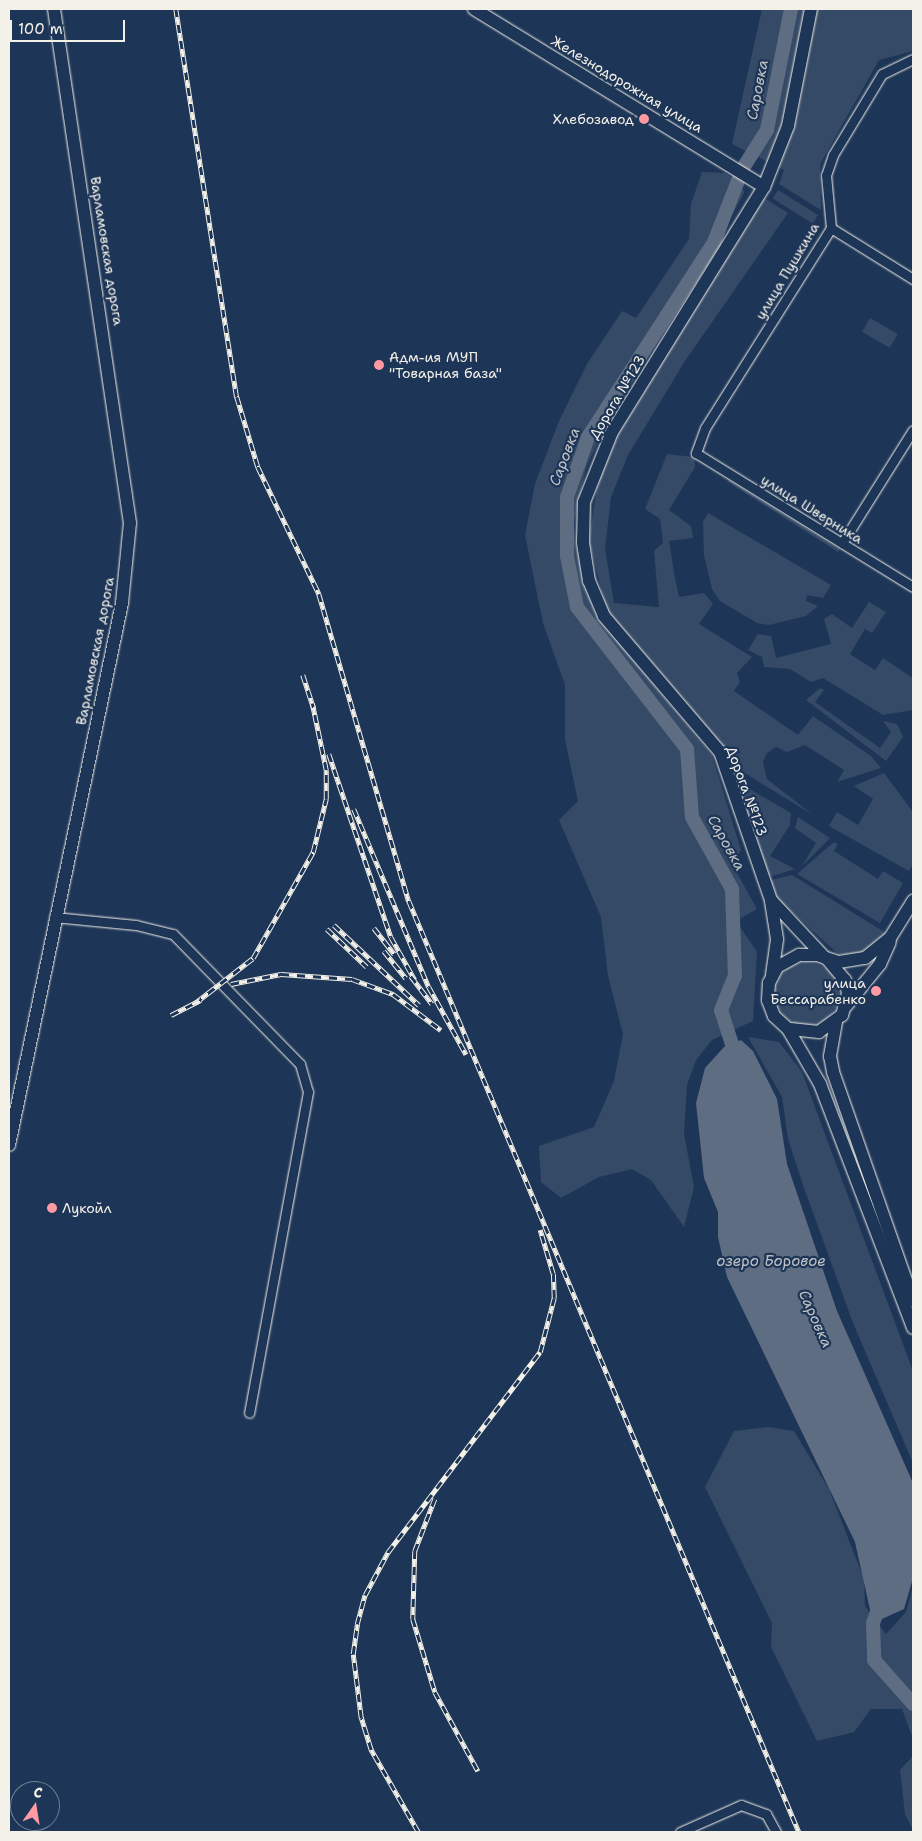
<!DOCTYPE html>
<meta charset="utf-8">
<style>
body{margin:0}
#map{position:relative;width:922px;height:1841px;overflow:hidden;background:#1d3557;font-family:"Shantell Sans",sans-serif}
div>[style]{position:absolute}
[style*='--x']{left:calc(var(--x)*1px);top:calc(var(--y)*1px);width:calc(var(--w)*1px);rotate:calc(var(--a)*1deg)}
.green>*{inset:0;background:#354a67;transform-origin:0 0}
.round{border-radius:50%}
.water>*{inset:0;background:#5e6d82}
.river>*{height:14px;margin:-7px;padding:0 7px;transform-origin:7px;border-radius:7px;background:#5e6d82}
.roads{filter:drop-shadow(0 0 1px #f4f1e8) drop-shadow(0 0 1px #f4f1e8)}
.street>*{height:9px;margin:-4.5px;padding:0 4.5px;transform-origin:4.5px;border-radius:4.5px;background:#1d3557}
.secondary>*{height:12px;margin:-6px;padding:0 6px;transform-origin:6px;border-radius:6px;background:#1d3557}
.rail>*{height:4.5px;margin-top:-2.25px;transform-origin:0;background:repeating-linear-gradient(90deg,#1d3557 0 8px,#f4f1e8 0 16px);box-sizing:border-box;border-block:1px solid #f4f1e8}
.dots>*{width:14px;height:14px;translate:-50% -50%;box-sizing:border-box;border:2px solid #1d3557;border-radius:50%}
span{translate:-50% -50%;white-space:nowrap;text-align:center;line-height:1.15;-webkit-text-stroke:4.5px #1d3557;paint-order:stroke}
.street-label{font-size:14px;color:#f4f1e8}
.poi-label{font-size:14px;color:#f4f1e8}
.right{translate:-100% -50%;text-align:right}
.left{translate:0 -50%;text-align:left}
.water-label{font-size:15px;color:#c0c3c4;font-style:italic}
.frame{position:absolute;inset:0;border:10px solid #f4f1e8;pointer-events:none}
.north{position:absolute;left:10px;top:1781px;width:50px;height:50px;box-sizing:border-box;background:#1d3557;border:1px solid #738091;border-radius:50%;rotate:13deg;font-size:14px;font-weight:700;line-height:20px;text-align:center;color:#f4f1e8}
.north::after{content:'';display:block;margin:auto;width:18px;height:22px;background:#ff9aa2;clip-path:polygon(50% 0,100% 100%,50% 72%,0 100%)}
.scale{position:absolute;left:10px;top:20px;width:115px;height:22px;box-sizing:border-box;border:2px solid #f4f1e8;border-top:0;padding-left:6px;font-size:15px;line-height:18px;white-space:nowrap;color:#f4f1e8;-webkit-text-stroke:4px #1d3557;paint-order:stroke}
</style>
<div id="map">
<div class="green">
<i style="clip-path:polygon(762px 9px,913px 9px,913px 51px,879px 60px,820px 164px,821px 210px,779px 184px,784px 170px,732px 144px)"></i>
<i style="clip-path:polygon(702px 172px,725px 173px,742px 184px,744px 193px,695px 284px,618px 398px,586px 468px,574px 523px,576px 547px,595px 614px,712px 755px,741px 850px,732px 864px,757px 909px,736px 921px,757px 952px,753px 1021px,712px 1040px,696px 1060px,687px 1085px,684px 1134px,694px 1187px,684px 1227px,651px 1180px,632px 1169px,599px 1177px,561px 1198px,541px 1182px,539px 1146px,594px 1127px,614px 1081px,623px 1034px,608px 976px,601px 917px,559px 820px,578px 801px,565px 740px,565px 685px,543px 623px,525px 535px,535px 484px,559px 421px,587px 364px,622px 311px,636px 318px,689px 239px,691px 204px)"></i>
<i style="left:778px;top:190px;width:47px;height:10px;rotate:32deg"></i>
<i style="clip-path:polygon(764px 198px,788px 213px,685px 361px,628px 455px,611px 497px,605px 549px,614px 603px,659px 607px,654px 551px,663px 543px,660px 519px,645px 509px,667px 454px,694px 457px,695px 467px,669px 510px,691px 526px,693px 538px,669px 541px,675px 578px,679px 597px,704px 593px,713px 604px,699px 624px,752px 657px,737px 673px,740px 682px,734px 691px,798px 735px,813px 716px,871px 756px,881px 768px,837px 782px,844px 770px,805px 745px,787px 752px,776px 747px,767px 753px,763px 762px,767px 779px,813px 815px,743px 772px,727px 758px,608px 615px,589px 541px,599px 474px,618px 432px)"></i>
<i style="left:870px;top:318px;width:32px;height:16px;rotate:30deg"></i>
<i style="clip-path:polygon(729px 480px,840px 549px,838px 552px,728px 482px)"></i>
<i style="clip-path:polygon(708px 513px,831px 585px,823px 598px,807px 595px,806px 601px,818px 606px,806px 616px,769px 625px,757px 623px,720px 601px,712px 589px,704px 555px,703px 522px)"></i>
<i style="clip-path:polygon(869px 602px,886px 612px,872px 633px,865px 629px,850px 654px,875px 670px,883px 658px,913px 678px,913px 710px,883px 715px,823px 678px,811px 682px,790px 669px,764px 667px,762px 657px,748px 650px,758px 634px,771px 636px,776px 658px,831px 644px,824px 619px,832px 614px,852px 628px)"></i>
<i style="clip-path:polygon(820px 688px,824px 690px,815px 702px,880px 748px,891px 732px,883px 721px,897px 724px,903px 737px,886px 761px,806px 700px)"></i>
<i style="clip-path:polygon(884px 773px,913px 812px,913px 864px,909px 871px,829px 826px,837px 812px,858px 825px,873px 799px,854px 786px)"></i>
<i style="clip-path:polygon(732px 779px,791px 813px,790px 825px,770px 856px,795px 869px,773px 876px,763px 873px)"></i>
<i style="clip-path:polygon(798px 817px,830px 838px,802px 866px,816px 843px,795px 828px)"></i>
<i style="clip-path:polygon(834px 842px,838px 844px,834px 851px,878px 879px,883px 871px,903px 883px,880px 923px,797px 874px)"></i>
<i style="clip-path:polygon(792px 875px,886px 933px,882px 939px,872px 949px,851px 956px,837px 953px,771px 893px,767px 881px)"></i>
<i class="round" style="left:775px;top:962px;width:64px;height:64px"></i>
<i style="clip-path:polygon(748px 1037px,779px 1042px,802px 1072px,913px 1371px,913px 1463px,853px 1323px,804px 1188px,788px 1139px,782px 1097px)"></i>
<i style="clip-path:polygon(768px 1427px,794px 1431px,829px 1489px,864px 1579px,865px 1606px,886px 1634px,906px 1612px,913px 1586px,913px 1739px,902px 1709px,871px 1709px,854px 1732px,817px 1741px,771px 1647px,772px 1623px,705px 1487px,734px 1431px)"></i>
<i style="clip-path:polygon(913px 1756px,913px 1830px,905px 1814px,900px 1770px)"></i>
</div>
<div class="water">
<i style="clip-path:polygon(741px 1040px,753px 1051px,777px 1099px,787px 1164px,837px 1311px,913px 1483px,913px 1578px,904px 1609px,873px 1623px,855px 1542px,727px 1277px,718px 1237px,718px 1212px,704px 1178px,696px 1103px,705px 1068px,724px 1047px)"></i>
</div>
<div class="river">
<i style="--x:737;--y:1060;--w:52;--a:-107.7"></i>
<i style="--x:721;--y:1010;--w:37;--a:-68"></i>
<i style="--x:735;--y:976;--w:87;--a:-92"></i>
<i style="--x:732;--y:889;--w:82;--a:-119.1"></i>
<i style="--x:692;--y:817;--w:68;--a:-94.2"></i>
<i style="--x:687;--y:749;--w:180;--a:-127.8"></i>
<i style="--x:577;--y:607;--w:52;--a:-101.1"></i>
<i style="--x:567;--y:556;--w:59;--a:-90"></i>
<i style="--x:567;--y:497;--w:64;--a:-70.7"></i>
<i style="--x:588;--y:437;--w:232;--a:-57.1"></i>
<i style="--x:714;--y:242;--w:79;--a:-68.6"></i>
<i style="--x:743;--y:168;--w:45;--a:-57.7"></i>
<i style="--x:767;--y:130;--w:123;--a:-78.8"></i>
<i style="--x:879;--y:1606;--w:18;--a:109"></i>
<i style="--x:873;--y:1623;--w:37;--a:88"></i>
<i style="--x:874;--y:1660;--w:59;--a:48.4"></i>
</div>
<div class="roads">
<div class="street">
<i style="--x:913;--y:59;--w:34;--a:154"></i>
<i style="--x:882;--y:74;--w:95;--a:121.2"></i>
<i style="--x:833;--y:155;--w:21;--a:109"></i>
<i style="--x:826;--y:175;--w:53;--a:84.6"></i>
<i style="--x:831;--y:228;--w:236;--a:122.2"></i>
<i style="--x:705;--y:428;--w:27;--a:110"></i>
<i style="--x:696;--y:453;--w:255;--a:31.7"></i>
<i style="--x:831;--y:228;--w:97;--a:31.9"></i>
<i style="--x:842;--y:543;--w:133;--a:-57.9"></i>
<i style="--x:54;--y:917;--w:82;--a:5.6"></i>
<i style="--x:136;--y:925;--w:38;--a:14"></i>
<i style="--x:173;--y:934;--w:182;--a:45.7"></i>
<i style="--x:300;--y:1064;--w:29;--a:74"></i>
<i style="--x:308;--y:1092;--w:326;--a:100.4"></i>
<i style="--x:680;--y:1832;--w:67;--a:-23.9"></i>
<i style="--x:741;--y:1805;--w:27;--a:20"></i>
<i style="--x:766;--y:1814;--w:21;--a:61"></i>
</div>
<div class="secondary">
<i style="--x:474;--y:9;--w:340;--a:31.5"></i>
<i style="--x:771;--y:900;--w:79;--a:47"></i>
<i style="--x:828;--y:960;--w:26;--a:50"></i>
<i style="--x:845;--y:980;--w:13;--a:77"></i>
<i style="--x:848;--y:993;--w:23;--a:105"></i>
<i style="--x:842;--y:1015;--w:29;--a:144"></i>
<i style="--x:819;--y:1032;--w:31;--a:-174"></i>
<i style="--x:788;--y:1029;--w:19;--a:-137"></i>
<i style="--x:774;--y:1016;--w:17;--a:-111"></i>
<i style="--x:768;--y:1000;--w:17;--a:-87"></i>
<i style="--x:769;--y:983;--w:18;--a:-63"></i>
<i style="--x:777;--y:967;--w:25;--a:-29"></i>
<i style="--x:799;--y:955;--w:18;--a:0"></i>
<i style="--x:817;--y:955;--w:23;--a:18"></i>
<i style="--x:839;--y:962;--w:26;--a:-9"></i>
<i style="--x:865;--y:958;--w:32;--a:-39"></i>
<i style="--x:890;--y:938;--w:44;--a:-58.1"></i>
<i style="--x:772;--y:975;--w:36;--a:-82"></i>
<i style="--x:777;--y:939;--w:39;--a:-99"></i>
<i style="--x:771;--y:900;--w:157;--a:-109"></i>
<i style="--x:720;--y:752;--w:179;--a:-130.5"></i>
<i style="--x:604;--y:616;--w:38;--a:-113"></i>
<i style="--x:589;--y:581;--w:39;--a:-99"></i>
<i style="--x:583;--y:542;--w:40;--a:-88.6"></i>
<i style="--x:584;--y:502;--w:75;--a:-68.2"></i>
<i style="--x:612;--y:432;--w:288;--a:-58.2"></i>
<i style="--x:764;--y:187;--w:66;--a:-68.5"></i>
<i style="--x:788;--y:126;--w:119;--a:-78.9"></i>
<i style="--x:846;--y:1006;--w:54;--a:-51"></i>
<i style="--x:880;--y:964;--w:24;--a:-66"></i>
<i style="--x:836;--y:1022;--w:35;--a:100"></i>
<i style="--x:830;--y:1056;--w:16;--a:79"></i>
<i style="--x:833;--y:1072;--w:243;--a:70.7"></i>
<i style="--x:788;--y:1029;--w:64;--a:59.8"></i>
<i style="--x:820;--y:1084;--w:261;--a:69.1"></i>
<i style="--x:9;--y:1145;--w:554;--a:-78.22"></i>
<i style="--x:122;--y:603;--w:80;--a:-84.3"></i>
<i style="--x:130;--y:523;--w:520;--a:-98.41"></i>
</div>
</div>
<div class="rail">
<i style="--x:176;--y:9;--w:393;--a:81.1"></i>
<i style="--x:237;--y:397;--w:73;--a:73.3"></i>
<i style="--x:258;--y:467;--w:141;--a:64.3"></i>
<i style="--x:319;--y:594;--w:320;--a:73.7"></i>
<i style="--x:409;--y:901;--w:1009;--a:67.27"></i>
<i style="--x:303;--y:675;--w:36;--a:72"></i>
<i style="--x:329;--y:754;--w:193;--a:71.3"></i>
<i style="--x:391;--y:937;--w:49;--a:60.8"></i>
<i style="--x:354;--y:809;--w:193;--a:67.2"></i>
<i style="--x:429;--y:987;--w:77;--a:61.1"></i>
<i style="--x:334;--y:925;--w:117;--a:43.3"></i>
<i style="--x:374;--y:928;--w:33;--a:52"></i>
<i style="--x:327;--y:929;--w:55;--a:43.5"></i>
<i style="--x:384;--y:951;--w:35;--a:51"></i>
<i style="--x:411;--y:976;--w:35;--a:53"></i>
<i style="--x:231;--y:984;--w:51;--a:-11.3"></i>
<i style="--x:281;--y:974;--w:71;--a:4"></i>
<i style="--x:352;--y:979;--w:44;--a:20.1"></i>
<i style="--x:393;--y:994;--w:60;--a:36.9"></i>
<i style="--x:195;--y:1003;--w:73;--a:-37.8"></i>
<i style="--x:253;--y:958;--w:122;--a:-60.5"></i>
<i style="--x:313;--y:852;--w:55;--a:-76.2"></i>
<i style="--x:326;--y:799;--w:29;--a:-90"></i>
<i style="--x:326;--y:770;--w:68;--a:-101.8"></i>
<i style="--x:171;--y:1015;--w:33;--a:-27"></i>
<i style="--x:435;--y:1499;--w:56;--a:111"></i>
<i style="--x:415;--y:1551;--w:68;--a:91.7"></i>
<i style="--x:413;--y:1619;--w:76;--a:73.2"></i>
<i style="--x:435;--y:1692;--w:90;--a:61.4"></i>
<i style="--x:418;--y:1832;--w:95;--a:-119.8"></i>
<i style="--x:371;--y:1750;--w:34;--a:-107"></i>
<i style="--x:361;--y:1718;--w:64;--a:-97.1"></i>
<i style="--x:353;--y:1654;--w:30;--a:-82"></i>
<i style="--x:357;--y:1624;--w:30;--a:-75"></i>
<i style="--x:365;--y:1595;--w:49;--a:-61.9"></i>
<i style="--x:388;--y:1552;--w:251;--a:-52.8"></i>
<i style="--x:540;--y:1352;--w:56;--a:-75.5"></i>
<i style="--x:554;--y:1298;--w:24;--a:-92"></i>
<i style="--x:553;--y:1274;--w:46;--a:-106.5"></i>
</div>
<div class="dots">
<i style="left:644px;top:119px;background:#ff9aa2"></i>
<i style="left:379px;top:365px;background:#ff9aa2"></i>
<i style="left:876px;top:991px;background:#ff9aa2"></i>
<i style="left:52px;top:1208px;background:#ff9aa2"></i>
</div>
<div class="street-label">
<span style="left:627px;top:84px;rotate:31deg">Железнодорожная улица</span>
<span style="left:107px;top:251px;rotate:81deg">Варламовская дорога</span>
<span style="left:787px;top:271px;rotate:-59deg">улица Пушкина</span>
<span style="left:617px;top:397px;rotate:-59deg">Дорога №123</span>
<span style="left:812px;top:509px;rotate:32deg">улица Шверника</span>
<span style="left:95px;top:651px;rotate:-79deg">Варламовская дорога</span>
<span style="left:747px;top:791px;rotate:70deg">Дорога №123</span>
</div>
<div class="poi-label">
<span class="right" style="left:634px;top:119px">Хлебозавод</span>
<span class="left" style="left:389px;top:365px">Адм-ия МУП<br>"Товарная база"</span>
<span class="right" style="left:866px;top:991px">улица<br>Бессарабенко</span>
<span class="left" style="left:62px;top:1208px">Лукойл</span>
</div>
<div class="water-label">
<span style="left:758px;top:90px;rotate:-79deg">Саровка</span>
<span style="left:565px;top:457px;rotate:-69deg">Саровка</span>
<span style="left:726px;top:843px;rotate:61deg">Саровка</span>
<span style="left:771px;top:1262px">озеро Боровое</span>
<span style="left:815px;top:1319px;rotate:66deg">Саровка</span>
</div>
<div class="frame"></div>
<div class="north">С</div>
<div class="scale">100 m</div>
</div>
